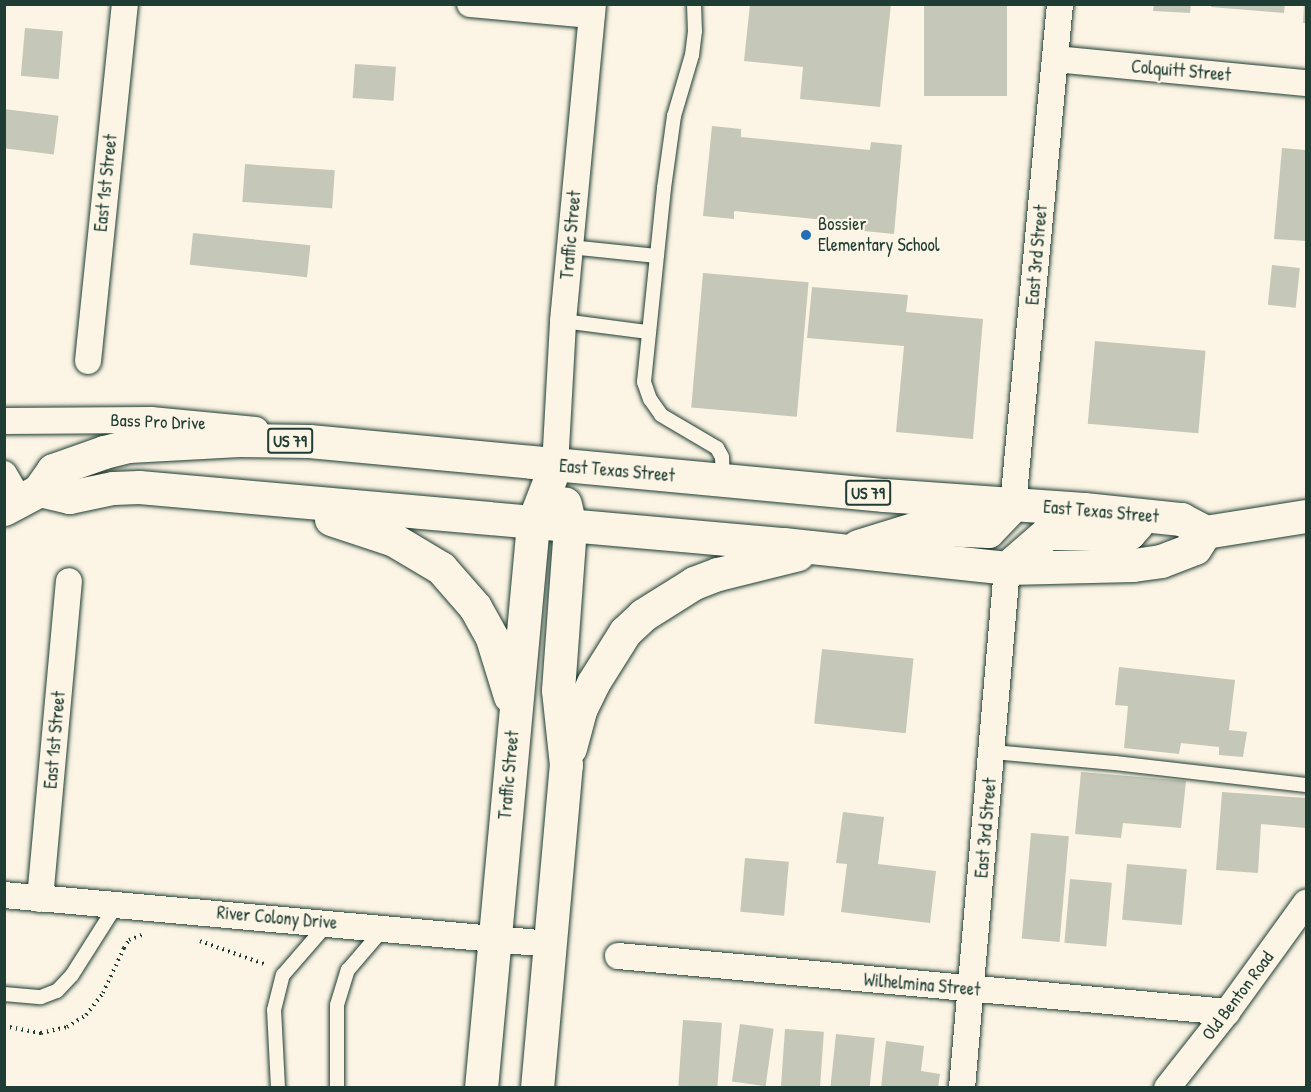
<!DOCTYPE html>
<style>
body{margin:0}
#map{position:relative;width:1311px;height:1092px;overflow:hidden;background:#fcf5e5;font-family:"Patrick Hand",sans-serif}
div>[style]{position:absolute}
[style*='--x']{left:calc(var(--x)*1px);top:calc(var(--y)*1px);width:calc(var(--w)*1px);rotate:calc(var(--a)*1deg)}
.building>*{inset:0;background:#c5c7b9;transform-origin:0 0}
.path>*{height:4px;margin-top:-2px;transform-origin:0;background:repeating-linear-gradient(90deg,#1f3d34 0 1.5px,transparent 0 6px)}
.roads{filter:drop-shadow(0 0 2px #1f3d34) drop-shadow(0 0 2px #1f3d34)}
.service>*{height:14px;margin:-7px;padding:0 7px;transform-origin:7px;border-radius:7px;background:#fcf5e5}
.minor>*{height:26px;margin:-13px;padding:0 13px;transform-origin:13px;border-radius:13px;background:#fcf5e5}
.primary>*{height:33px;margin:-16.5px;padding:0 16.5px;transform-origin:16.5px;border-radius:16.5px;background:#fcf5e5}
.dots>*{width:16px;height:16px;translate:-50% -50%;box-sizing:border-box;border:3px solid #fcf5e5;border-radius:50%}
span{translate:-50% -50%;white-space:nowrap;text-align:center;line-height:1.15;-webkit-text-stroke:4.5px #fcf5e5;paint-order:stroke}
.shield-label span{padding:2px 4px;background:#fcf5e5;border:2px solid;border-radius:4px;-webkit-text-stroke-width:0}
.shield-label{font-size:16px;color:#1f3d34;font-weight:700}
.street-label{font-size:18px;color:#1f3d34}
.poi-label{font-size:18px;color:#1f3d34}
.left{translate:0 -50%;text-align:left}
.frame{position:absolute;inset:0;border:6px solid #1f3d34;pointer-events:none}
</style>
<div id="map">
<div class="building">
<i style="clip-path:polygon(750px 4px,891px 4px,880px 107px,800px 99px,803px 67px,744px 61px)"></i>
<i style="left:924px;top:4px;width:83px;height:92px"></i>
<i style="clip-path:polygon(1154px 4px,1191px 4px,1190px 13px,1153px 11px)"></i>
<i style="clip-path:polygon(1212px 4px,1285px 4px,1284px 13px,1211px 7px)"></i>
<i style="clip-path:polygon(1304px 4px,1306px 4px,1306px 23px,1303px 23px)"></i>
<i style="left:25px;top:28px;width:38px;height:48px;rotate:5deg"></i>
<i style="left:355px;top:64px;width:41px;height:34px;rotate:4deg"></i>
<i style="left:4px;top:109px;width:55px;height:39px;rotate:7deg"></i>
<i style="clip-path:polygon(712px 126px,741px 129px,741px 137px,870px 150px,871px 142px,902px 145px,894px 234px,864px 231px,865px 224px,734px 211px,734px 219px,703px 216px)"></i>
<i style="clip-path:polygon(1282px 148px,1306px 150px,1306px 241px,1274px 239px)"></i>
<i style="left:245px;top:164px;width:90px;height:38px;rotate:4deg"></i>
<i style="left:193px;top:233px;width:118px;height:32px;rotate:6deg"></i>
<i style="left:1272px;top:265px;width:28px;height:40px;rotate:6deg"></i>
<i style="left:703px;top:273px;width:106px;height:135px;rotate:5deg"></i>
<i style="clip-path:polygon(812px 287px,908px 295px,906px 312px,983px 319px,973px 439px,896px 432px,904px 346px,807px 338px)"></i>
<i style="left:1095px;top:341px;width:111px;height:83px;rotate:5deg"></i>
<i style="left:822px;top:649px;width:92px;height:75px;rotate:6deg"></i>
<i style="clip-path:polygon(1119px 667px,1235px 680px,1229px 730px,1247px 732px,1243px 757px,1219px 755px,1219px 747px,1181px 743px,1179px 754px,1124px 748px,1128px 706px,1115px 705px)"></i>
<i style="clip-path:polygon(1081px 772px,1186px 781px,1181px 828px,1123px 823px,1121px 838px,1075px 834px)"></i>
<i style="clip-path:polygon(1222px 792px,1306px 798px,1306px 828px,1261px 824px,1258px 873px,1216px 870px)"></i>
<i style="clip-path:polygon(843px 812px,884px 817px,878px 864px,936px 871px,930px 923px,841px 912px,847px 864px,836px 863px)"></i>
<i style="left:1031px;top:833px;width:38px;height:106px;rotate:5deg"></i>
<i style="left:745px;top:858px;width:44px;height:54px;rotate:5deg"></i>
<i style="left:1127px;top:864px;width:60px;height:56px;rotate:5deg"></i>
<i style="left:1070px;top:879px;width:42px;height:64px;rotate:5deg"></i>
<i style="left:683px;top:1020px;width:39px;height:66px;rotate:4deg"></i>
<i style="left:740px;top:1024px;width:34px;height:58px;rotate:8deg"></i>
<i style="left:785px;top:1029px;width:39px;height:59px;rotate:4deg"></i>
<i style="left:836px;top:1034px;width:39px;height:54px;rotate:6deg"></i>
<i style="clip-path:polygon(886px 1041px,924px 1046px,921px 1071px,940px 1074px,938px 1088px,881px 1088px)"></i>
</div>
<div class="path">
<i style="--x:200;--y:941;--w:71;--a:19.7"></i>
<i style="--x:4;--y:1026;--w:38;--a:11"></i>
<i style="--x:41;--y:1033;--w:27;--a:-13"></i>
<i style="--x:67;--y:1027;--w:22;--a:-32"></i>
<i style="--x:86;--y:1015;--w:28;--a:-52"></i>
<i style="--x:103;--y:993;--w:50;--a:-65"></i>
<i style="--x:124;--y:948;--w:9;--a:-58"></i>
<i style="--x:129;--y:940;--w:14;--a:-21"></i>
</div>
<div class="roads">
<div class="service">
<i style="--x:694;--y:4;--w:27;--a:88"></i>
<i style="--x:695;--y:31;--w:24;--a:97"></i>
<i style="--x:692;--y:55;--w:64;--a:106.4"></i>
<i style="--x:674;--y:116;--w:73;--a:97.9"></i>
<i style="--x:664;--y:188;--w:195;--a:95.9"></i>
<i style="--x:644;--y:382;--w:18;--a:71"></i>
<i style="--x:650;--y:399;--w:19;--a:55"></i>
<i style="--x:661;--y:415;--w:65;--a:30.5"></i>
<i style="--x:717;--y:448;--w:10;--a:61"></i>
<i style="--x:722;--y:457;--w:23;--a:88"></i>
<i style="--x:570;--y:247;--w:87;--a:5.9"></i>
<i style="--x:563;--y:321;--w:86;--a:7.4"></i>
<i style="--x:993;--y:752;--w:122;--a:5.2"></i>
<i style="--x:1115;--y:763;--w:192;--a:6.6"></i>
<i style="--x:4;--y:994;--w:37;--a:5"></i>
<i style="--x:41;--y:997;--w:17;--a:-21"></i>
<i style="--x:57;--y:991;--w:22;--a:-47"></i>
<i style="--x:72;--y:975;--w:84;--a:-57.6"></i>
<i style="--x:278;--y:1088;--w:78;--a:-92.9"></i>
<i style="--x:274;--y:1010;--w:36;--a:-76"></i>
<i style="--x:283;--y:975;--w:69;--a:-49.1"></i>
<i style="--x:337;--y:1088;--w:83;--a:-90"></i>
<i style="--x:337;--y:1005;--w:37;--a:-73"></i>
<i style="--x:348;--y:970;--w:55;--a:-49.4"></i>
</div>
<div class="minor">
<i style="--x:470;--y:4;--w:122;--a:5.2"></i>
<i style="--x:1055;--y:59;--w:252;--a:5.5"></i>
<i style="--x:88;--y:361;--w:359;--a:-84.1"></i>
<i style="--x:4;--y:421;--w:147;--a:-0.4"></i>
<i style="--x:151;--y:420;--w:105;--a:5.4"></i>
<i style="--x:555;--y:466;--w:145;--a:-86.8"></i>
<i style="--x:563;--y:321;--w:318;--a:-84.6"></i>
<i style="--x:4;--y:474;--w:30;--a:60"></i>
<i style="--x:1013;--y:505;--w:503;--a:-84.64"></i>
<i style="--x:4;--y:895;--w:548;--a:5.13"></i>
<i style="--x:40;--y:899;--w:319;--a:-84.8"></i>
<i style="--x:618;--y:956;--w:612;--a:5.25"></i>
<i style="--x:962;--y:1088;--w:522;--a:-85.05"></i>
<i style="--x:1167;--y:1088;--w:97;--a:-51.7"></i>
<i style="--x:1227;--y:1012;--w:135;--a:-54.1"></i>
</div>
<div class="primary">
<i style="--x:39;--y:490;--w:31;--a:13"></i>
<i style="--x:69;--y:497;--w:45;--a:-11.6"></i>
<i style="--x:113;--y:488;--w:26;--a:-2"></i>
<i style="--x:139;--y:487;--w:647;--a:5.06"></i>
<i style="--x:783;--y:544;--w:225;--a:6.1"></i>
<i style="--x:1007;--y:568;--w:126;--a:-1.4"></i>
<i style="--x:1133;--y:565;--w:28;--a:-8"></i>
<i style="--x:1161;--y:561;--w:36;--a:-21"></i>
<i style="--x:1195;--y:548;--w:19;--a:-58"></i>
<i style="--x:4;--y:509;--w:40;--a:-28"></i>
<i style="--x:39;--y:490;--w:24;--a:-55"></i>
<i style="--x:53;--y:470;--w:54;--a:-19.4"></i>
<i style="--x:104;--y:452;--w:25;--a:-14"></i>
<i style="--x:128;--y:446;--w:111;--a:-3.1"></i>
<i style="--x:239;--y:440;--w:70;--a:0.8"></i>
<i style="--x:309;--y:441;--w:578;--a:5.37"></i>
<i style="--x:884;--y:495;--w:200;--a:4"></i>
<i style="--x:1084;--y:509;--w:98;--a:5.9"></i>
<i style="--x:1181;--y:519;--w:27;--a:28"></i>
<i style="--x:1205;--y:532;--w:102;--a:-9"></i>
<i style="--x:331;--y:519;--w:66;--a:18.4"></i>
<i style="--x:394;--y:540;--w:55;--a:30.8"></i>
<i style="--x:441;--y:568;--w:52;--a:48.9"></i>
<i style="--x:475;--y:607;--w:35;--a:61"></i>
<i style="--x:492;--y:638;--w:61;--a:72.8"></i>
<i style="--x:858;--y:546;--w:61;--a:-17.2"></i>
<i style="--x:916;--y:528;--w:72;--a:2.4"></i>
<i style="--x:988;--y:531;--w:36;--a:-46"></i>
<i style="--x:1007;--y:568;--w:53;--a:-41.2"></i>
<i style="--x:1047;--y:533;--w:82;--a:0"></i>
<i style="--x:1129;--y:533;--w:12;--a:-48"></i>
<i style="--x:570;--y:748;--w:39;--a:-75"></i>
<i style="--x:580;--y:710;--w:30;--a:-64"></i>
<i style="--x:593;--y:683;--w:60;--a:-57.9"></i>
<i style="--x:625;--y:632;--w:25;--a:-43"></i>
<i style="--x:643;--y:615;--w:60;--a:-32.1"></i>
<i style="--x:694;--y:583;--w:26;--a:-21"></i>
<i style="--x:718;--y:574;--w:82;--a:-14"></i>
<i style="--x:481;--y:1088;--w:567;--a:-84.74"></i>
<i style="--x:533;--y:523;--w:61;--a:-68.9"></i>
<i style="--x:537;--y:1088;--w:324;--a:-84.9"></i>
<i style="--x:566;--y:765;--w:75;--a:-96.1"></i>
<i style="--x:558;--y:690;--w:164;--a:-85.8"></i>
<i style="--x:570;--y:526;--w:23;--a:-103"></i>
</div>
</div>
<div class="dots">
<i style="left:806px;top:235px;background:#1f6fb2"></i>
</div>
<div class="shield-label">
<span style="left:290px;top:441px">US 79</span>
<span style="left:868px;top:493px">US 79</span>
</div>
<div class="street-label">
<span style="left:1181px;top:71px;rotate:5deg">Colquitt Street</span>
<span style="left:106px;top:183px;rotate:-84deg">East 1st Street</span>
<span style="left:571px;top:235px;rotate:-85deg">Traffic Street</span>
<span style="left:1037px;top:255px;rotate:-85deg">East 3rd Street</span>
<span style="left:158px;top:422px;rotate:2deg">Bass Pro Drive</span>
<span style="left:617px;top:471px;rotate:5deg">East Texas Street</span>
<span style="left:1101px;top:512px;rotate:5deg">East Texas Street</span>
<span style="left:55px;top:740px;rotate:-85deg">East 1st Street</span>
<span style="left:509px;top:775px;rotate:-85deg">Traffic Street</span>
<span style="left:986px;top:828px;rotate:-85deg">East 3rd Street</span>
<span style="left:277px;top:918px;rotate:5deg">River Colony Drive</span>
<span style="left:922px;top:985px;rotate:5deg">Wilhelmina Street</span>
<span style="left:1238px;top:996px;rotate:-53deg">Old Benton Road</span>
</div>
<div class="poi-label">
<span class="left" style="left:818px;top:235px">Bossier<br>Elementary School</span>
</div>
<div class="frame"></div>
</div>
